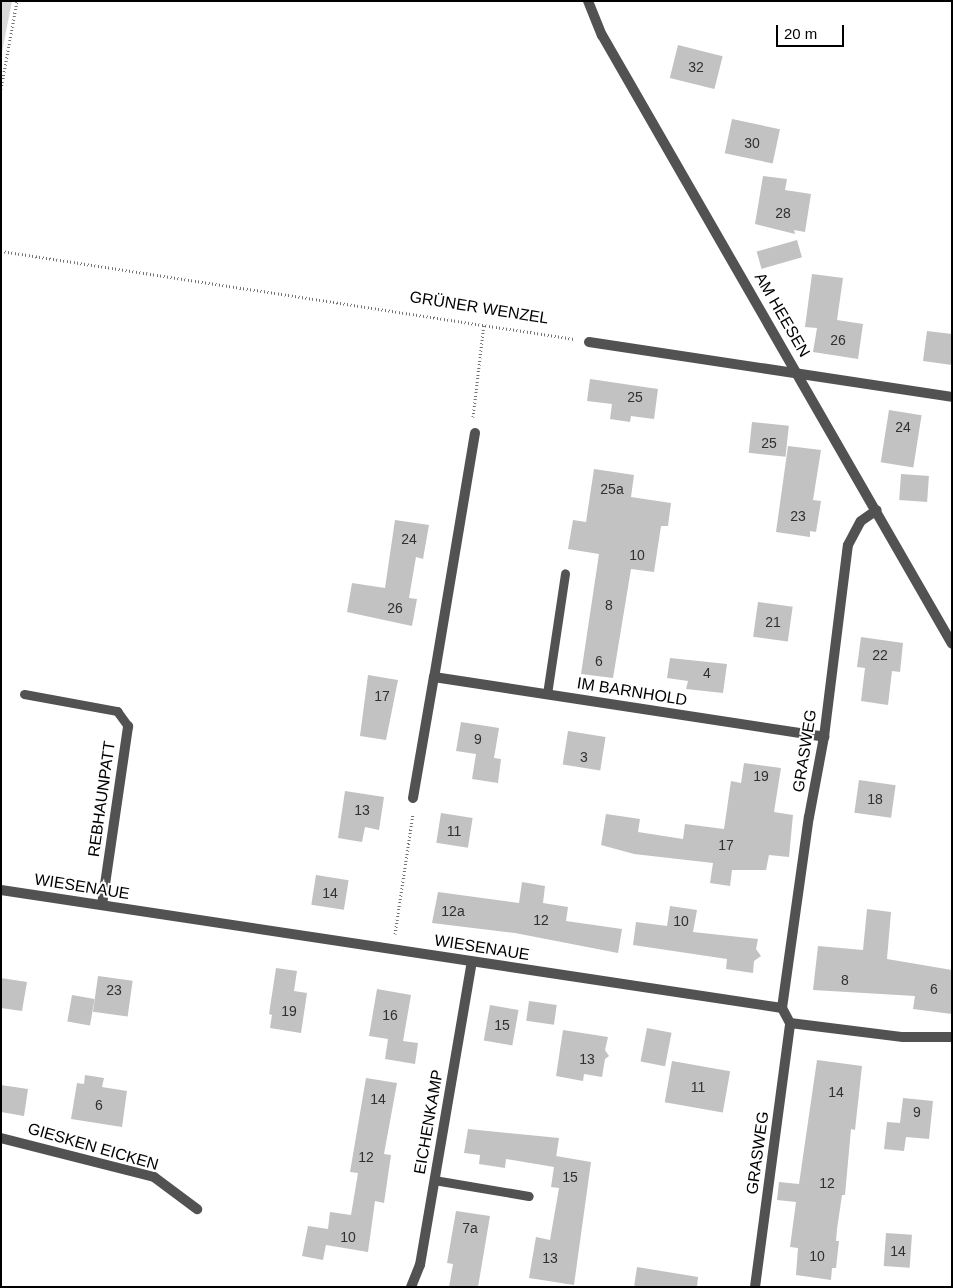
<!DOCTYPE html>
<meta charset="utf-8">
<style>
body{margin:0}
#map{position:relative;width:953px;height:1288px;overflow:hidden;background:#fff;font-family:Helvetica,sans-serif}
div>[style]{position:absolute}
[style*='--x']{left:calc(var(--x)*1px);top:calc(var(--y)*1px);width:calc(var(--w)*1px);rotate:calc(var(--a)*1deg)}
.green>*{inset:0;background:#d9d9d9}
.building>*{inset:0;background:#c2c2c2;transform-origin:0 0}
.path>*{height:3px;margin-top:-1.5px;transform-origin:0;background:repeating-linear-gradient(90deg,#747474 0 1px,transparent 0 3.5px)}
.lane>*{height:9px;margin:-4.5px;padding:0 4.5px;transform-origin:4.5px;border-radius:4.5px;background:#525252}
.street>*{height:10px;margin:-5px;padding:0 5px;transform-origin:5px;border-radius:5px;background:#525252}
span{translate:-50% -50%;white-space:nowrap;text-align:center;line-height:1.15;-webkit-text-stroke:4px #fff;paint-order:stroke}
.number-label{font-size:14px;color:#303030}
.number-label span{-webkit-text-stroke-width:0}
.street-label{font-size:16px;color:#000}
.frame{position:absolute;inset:0;border:2px solid #000;pointer-events:none}
.scale{position:absolute;left:776px;top:25px;width:68px;height:22px;box-sizing:border-box;border:2px solid #000;border-top:0;padding-left:6px;font-size:15px;line-height:18px;white-space:nowrap;color:#000;-webkit-text-stroke:4px #fff;paint-order:stroke}
</style>
<div id="map">
<div class="green">
<i style="clip-path:polygon(1px 1px,12px 1px,1px 57px)"></i>
</div>
<div class="building">
<i style="left:678px;top:45px;width:46px;height:34px;rotate:14deg"></i>
<i style="left:732px;top:119px;width:49px;height:35px;rotate:12deg"></i>
<i style="clip-path:polygon(763px 176px,787px 179px,785px 190px,811px 194px,805px 232px,794px 230px,795px 234px,755px 224px)"></i>
<i style="left:797px;top:240px;width:18px;height:42px;rotate:74deg"></i>
<i style="clip-path:polygon(812px 274px,843px 278px,837px 320px,863px 324px,858px 359px,813px 352px,817px 328px,805px 327px)"></i>
<i style="clip-path:polygon(927px 331px,952px 334px,952px 365px,923px 361px)"></i>
<i style="clip-path:polygon(590px 379px,658px 389px,654px 419px,631px 416px,630px 422px,610px 419px,612px 404px,587px 401px)"></i>
<i style="left:889px;top:410px;width:33px;height:53px;rotate:9deg"></i>
<i style="left:752px;top:422px;width:37px;height:31px;rotate:6deg"></i>
<i style="clip-path:polygon(788px 446px,821px 450px,813px 500px,821px 501px,816px 532px,810px 531px,810px 537px,776px 532px)"></i>
<i style="clip-path:polygon(594px 469px,634px 475px,631px 497px,671px 503px,668px 526px,661px 526px,654px 572px,631px 569px,613px 678px,581px 674px,599px 554px,568px 549px,573px 520px,586px 522px)"></i>
<i style="left:901px;top:474px;width:28px;height:26px;rotate:4deg"></i>
<i style="clip-path:polygon(395px 520px,429px 525px,423px 559px,416px 557px,409px 598px,417px 599px,412px 626px,347px 612px,352px 583px,385px 588px)"></i>
<i style="left:758px;top:602px;width:35px;height:35px;rotate:8deg"></i>
<i style="clip-path:polygon(861px 637px,903px 643px,900px 672px,892px 671px,888px 705px,861px 701px,865px 668px,857px 667px)"></i>
<i style="clip-path:polygon(670px 658px,727px 664px,723px 693px,686px 689px,688px 681px,667px 678px)"></i>
<i style="clip-path:polygon(368px 675px,398px 680px,386px 740px,360px 736px)"></i>
<i style="clip-path:polygon(461px 722px,499px 728px,494px 758px,501px 759px,498px 783px,472px 779px,476px 754px,456px 751px)"></i>
<i style="left:568px;top:731px;width:38px;height:34px;rotate:9deg"></i>
<i style="clip-path:polygon(744px 763px,781px 768px,774px 812px,793px 815px,789px 857px,769px 855px,766px 870px,732px 870px,730px 886px,710px 883px,713px 863px,634px 854px,601px 845px,606px 814px,640px 819px,638px 832px,683px 839px,685px 824px,724px 829px,731px 781px,741px 783px)"></i>
<i style="left:859px;top:780px;width:37px;height:33px;rotate:8deg"></i>
<i style="clip-path:polygon(345px 791px,384px 797px,379px 830px,365px 827px,362px 842px,338px 838px)"></i>
<i style="left:441px;top:813px;width:32px;height:30px;rotate:9deg"></i>
<i style="left:316px;top:875px;width:33px;height:30px;rotate:9deg"></i>
<i style="clip-path:polygon(522px 882px,545px 886px,543px 903px,568px 907px,566px 921px,622px 929px,618px 953px,515px 933px,432px 923px,438px 892px,519px 903px)"></i>
<i style="clip-path:polygon(670px 906px,697px 910px,693px 932px,758px 939px,756px 949px,761px 956px,754px 961px,753px 973px,726px 969px,727px 959px,633px 945px,636px 922px,667px 926px)"></i>
<i style="clip-path:polygon(867px 909px,891px 912px,887px 959px,952px 970px,952px 1014px,913px 1009px,915px 996px,813px 990px,818px 946px,863px 950px)"></i>
<i style="clip-path:polygon(276px 968px,297px 971px,294px 991px,307px 993px,301px 1033px,270px 1028px,272px 1015px,269px 1014px)"></i>
<i style="left:98px;top:976px;width:35px;height:36px;rotate:8deg"></i>
<i style="clip-path:polygon(1px 978px,27px 982px,22px 1011px,1px 1008px)"></i>
<i style="clip-path:polygon(377px 989px,411px 995px,403px 1041px,418px 1043px,415px 1064px,385px 1059px,388px 1039px,369px 1036px)"></i>
<i style="left:72px;top:995px;width:23px;height:27px;rotate:10deg"></i>
<i style="left:529px;top:1001px;width:28px;height:20px;rotate:8deg"></i>
<i style="left:490px;top:1005px;width:29px;height:36px;rotate:10deg"></i>
<i style="left:647px;top:1028px;width:25px;height:34px;rotate:11deg"></i>
<i style="clip-path:polygon(563px 1030px,608px 1037px,605px 1050px,609px 1056px,605px 1059px,602px 1077px,584px 1074px,583px 1081px,556px 1076px)"></i>
<i style="clip-path:polygon(817px 1060px,862px 1066px,855px 1130px,851px 1129px,845px 1195px,842px 1195px,837px 1229px,836px 1241px,839px 1241px,836px 1268px,832px 1268px,831px 1280px,796px 1275px,798px 1248px,790px 1247px,796px 1202px,777px 1200px,779px 1182px,799px 1184px)"></i>
<i style="left:672px;top:1061px;width:59px;height:42px;rotate:10deg"></i>
<i style="clip-path:polygon(85px 1075px,104px 1078px,102px 1087px,127px 1091px,122px 1127px,71px 1119px,77px 1083px,84px 1084px)"></i>
<i style="clip-path:polygon(366px 1078px,397px 1083px,384px 1154px,391px 1155px,384px 1203px,375px 1201px,368px 1252px,326px 1245px,323px 1260px,302px 1256px,308px 1226px,328px 1229px,330px 1212px,351px 1215px,358px 1173px,350px 1172px)"></i>
<i style="clip-path:polygon(1px 1085px,28px 1089px,24px 1116px,1px 1112px)"></i>
<i style="clip-path:polygon(903px 1098px,933px 1101px,929px 1139px,906px 1137px,904px 1151px,884px 1149px,887px 1122px,900px 1123px)"></i>
<i style="clip-path:polygon(468px 1129px,559px 1138px,555px 1164px,556px 1156px,591px 1162px,574px 1285px,529px 1278px,536px 1237px,550px 1240px,559px 1188px,551px 1187px,554px 1167px,506px 1159px,505px 1168px,479px 1164px,480px 1155px,464px 1153px)"></i>
<i style="clip-path:polygon(456px 1211px,490px 1216px,478px 1287px,449px 1287px,453px 1264px,447px 1263px)"></i>
<i style="left:886px;top:1233px;width:26px;height:33px;rotate:4deg"></i>
<i style="clip-path:polygon(637px 1267px,698px 1277px,697px 1287px,634px 1287px)"></i>
</div>
<div class="path">
<i style="--x:1;--y:89;--w:89;--a:-79.7"></i>
<i style="--x:1;--y:251;--w:580;--a:8.73"></i>
<i style="--x:473;--y:417;--w:94;--a:-83.3"></i>
<i style="--x:395;--y:934;--w:121;--a:-81.5"></i>
</div>
<div class="lane">
<i style="--x:24;--y:694;--w:95;--a:10.4"></i>
<i style="--x:117;--y:711;--w:19;--a:54"></i>
<i style="--x:547;--y:694;--w:122;--a:-81.5"></i>
<i style="--x:434;--y:1180;--w:96;--a:9.6"></i>
</div>
<div class="street">
<i style="--x:588;--y:1;--w:37;--a:68"></i>
<i style="--x:602;--y:35;--w:702;--a:60.11"></i>
<i style="--x:589;--y:342;--w:367;--a:8.6"></i>
<i style="--x:475;--y:433;--w:247;--a:99.5"></i>
<i style="--x:434;--y:677;--w:395;--a:8.7"></i>
<i style="--x:413;--y:798;--w:123;--a:-80.2"></i>
<i style="--x:1;--y:890;--w:790;--a:8.59"></i>
<i style="--x:782;--y:1008;--w:17;--a:62"></i>
<i style="--x:790;--y:1023;--w:114;--a:7.1"></i>
<i style="--x:903;--y:1037;--w:49;--a:0"></i>
<i style="--x:102;--y:905;--w:181;--a:-81.7"></i>
<i style="--x:782;--y:1008;--w:193;--a:-82"></i>
<i style="--x:809;--y:817;--w:81;--a:-79.4"></i>
<i style="--x:824;--y:737;--w:193;--a:-82.9"></i>
<i style="--x:848;--y:545;--w:27;--a:-62"></i>
<i style="--x:861;--y:521;--w:19;--a:-35"></i>
<i style="--x:1;--y:1138;--w:158;--a:14.3"></i>
<i style="--x:154;--y:1177;--w:54;--a:36.7"></i>
<i style="--x:411;--y:1287;--w:24;--a:-68"></i>
<i style="--x:420;--y:1265;--w:307;--a:-80.3"></i>
<i style="--x:755;--y:1287;--w:266;--a:-82.4"></i>
</div>
<div class="number-label">
<span style="left:696px;top:67px">32</span>
<span style="left:752px;top:143px">30</span>
<span style="left:783px;top:213px">28</span>
<span style="left:838px;top:340px">26</span>
<span style="left:635px;top:397px">25</span>
<span style="left:903px;top:427px">24</span>
<span style="left:769px;top:443px">25</span>
<span style="left:612px;top:489px">25a</span>
<span style="left:798px;top:516px">23</span>
<span style="left:409px;top:539px">24</span>
<span style="left:637px;top:555px">10</span>
<span style="left:609px;top:605px">8</span>
<span style="left:395px;top:608px">26</span>
<span style="left:773px;top:622px">21</span>
<span style="left:880px;top:655px">22</span>
<span style="left:599px;top:661px">6</span>
<span style="left:707px;top:673px">4</span>
<span style="left:382px;top:696px">17</span>
<span style="left:478px;top:739px">9</span>
<span style="left:584px;top:757px">3</span>
<span style="left:761px;top:776px">19</span>
<span style="left:875px;top:799px">18</span>
<span style="left:362px;top:810px">13</span>
<span style="left:454px;top:831px">11</span>
<span style="left:726px;top:845px">17</span>
<span style="left:330px;top:893px">14</span>
<span style="left:453px;top:911px">12a</span>
<span style="left:541px;top:920px">12</span>
<span style="left:681px;top:921px">10</span>
<span style="left:845px;top:980px">8</span>
<span style="left:934px;top:989px">6</span>
<span style="left:114px;top:990px">23</span>
<span style="left:289px;top:1011px">19</span>
<span style="left:390px;top:1015px">16</span>
<span style="left:502px;top:1025px">15</span>
<span style="left:587px;top:1059px">13</span>
<span style="left:698px;top:1087px">11</span>
<span style="left:836px;top:1092px">14</span>
<span style="left:378px;top:1099px">14</span>
<span style="left:99px;top:1105px">6</span>
<span style="left:917px;top:1112px">9</span>
<span style="left:366px;top:1157px">12</span>
<span style="left:570px;top:1177px">15</span>
<span style="left:827px;top:1183px">12</span>
<span style="left:470px;top:1228px">7a</span>
<span style="left:348px;top:1237px">10</span>
<span style="left:898px;top:1251px">14</span>
<span style="left:817px;top:1256px">10</span>
<span style="left:550px;top:1258px">13</span>
</div>
<div class="street-label">
<span style="left:479px;top:308px;rotate:9deg">GRÜNER WENZEL</span>
<span style="left:782px;top:315px;rotate:60deg">AM HEESEN</span>
<span style="left:632px;top:692px;rotate:9deg">IM BARNHOLD</span>
<span style="left:805px;top:751px;rotate:-81deg">GRASWEG</span>
<span style="left:102px;top:799px;rotate:-82deg">REBHAUNPATT</span>
<span style="left:82px;top:887px;rotate:9deg">WIESENAUE</span>
<span style="left:482px;top:948px;rotate:9deg">WIESENAUE</span>
<span style="left:429px;top:1122px;rotate:-80deg">EICHENKAMP</span>
<span style="left:93px;top:1147px;rotate:16deg">GIESKEN EICKEN</span>
<span style="left:758px;top:1153px;rotate:-82deg">GRASWEG</span>
</div>
<div class="frame"></div>
<div class="scale">20 m</div>
</div>
